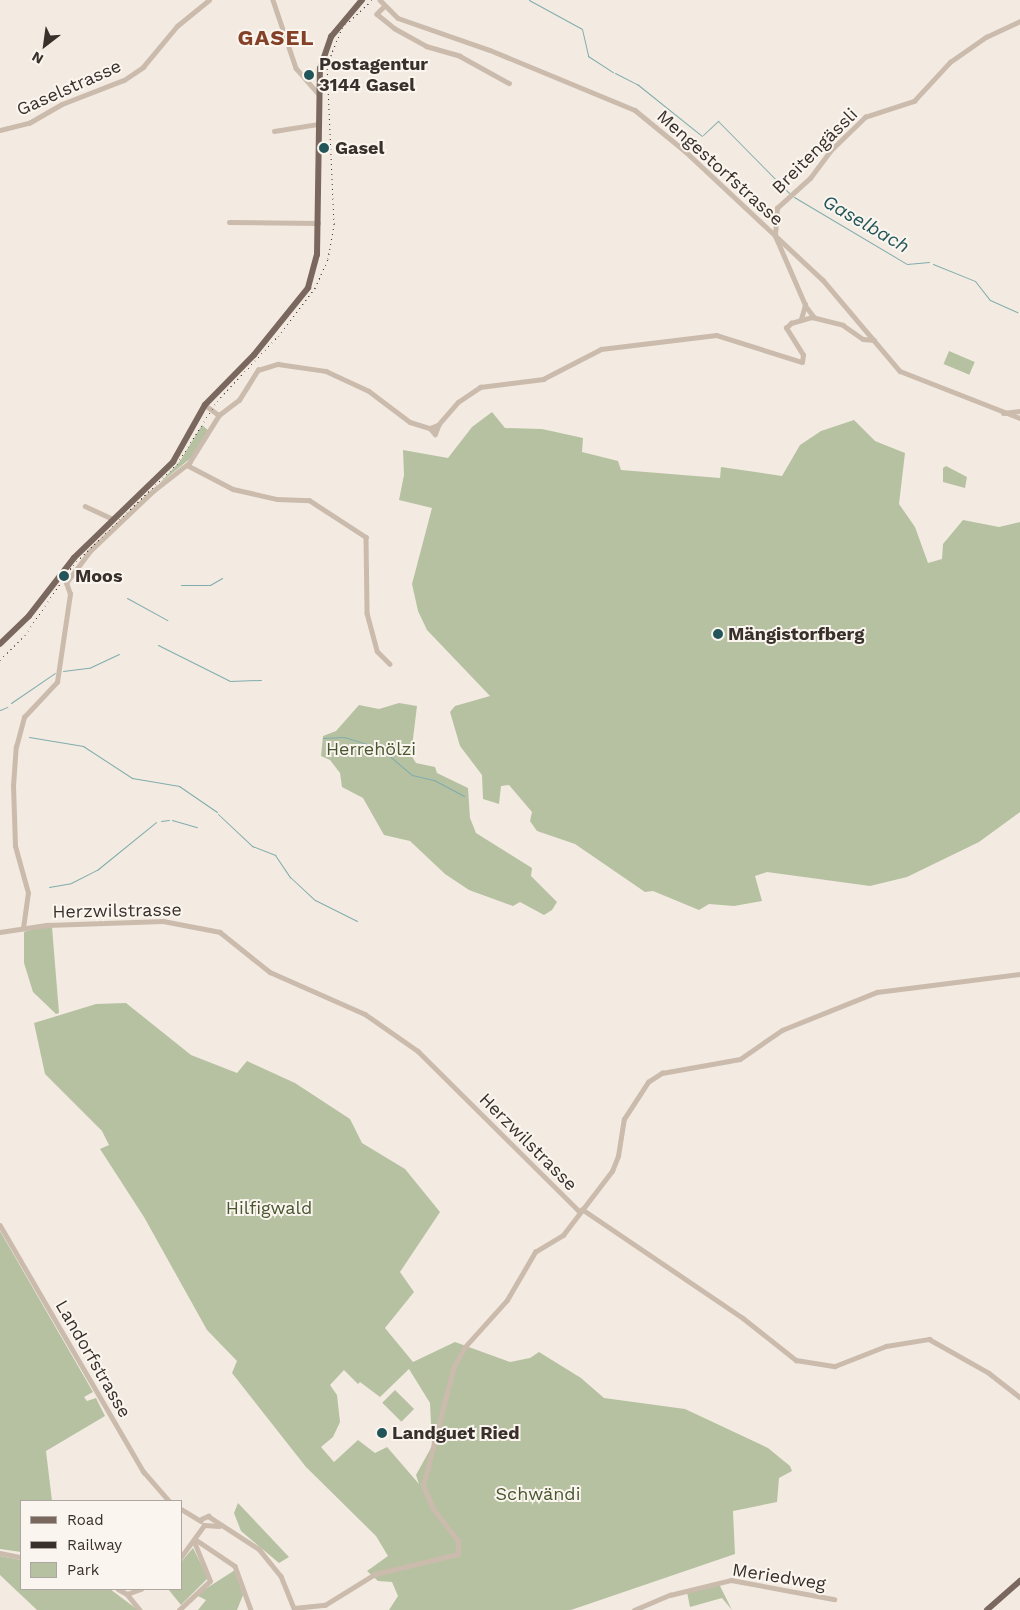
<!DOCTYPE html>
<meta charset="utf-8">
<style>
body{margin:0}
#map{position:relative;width:1020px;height:1610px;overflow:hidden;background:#f3ebe1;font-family:"Work Sans",sans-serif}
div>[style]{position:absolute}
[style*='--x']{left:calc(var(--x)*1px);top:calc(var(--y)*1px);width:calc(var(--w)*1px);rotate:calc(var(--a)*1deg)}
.green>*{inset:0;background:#b6c1a1;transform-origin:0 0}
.stream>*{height:1px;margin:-0.5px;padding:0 0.5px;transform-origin:0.5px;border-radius:0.5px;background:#81acae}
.minor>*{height:4.5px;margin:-2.25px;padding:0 2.25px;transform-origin:2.25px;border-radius:2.25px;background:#cbbbad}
.major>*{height:5.5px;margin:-2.75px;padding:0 2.75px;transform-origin:2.75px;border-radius:2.75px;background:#7a685e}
.rail>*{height:1px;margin-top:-0.5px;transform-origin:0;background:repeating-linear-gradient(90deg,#39302b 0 1px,transparent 0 5px)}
.dots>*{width:14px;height:14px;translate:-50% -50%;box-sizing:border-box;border:2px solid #faf5ee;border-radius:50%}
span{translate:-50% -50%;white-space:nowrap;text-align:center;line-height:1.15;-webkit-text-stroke:4px #faf5ee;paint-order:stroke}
.poi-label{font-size:18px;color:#39302b;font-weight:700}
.left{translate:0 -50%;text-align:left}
.street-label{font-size:18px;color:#39302b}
.park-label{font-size:18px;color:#485730}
.water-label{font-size:19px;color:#225559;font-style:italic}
.district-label{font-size:22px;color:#854028;font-weight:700;letter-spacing:1px}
.legend{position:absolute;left:20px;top:1500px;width:162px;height:90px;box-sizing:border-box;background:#faf5ee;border:1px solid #ada6a0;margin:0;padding:6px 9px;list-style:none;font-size:15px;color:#39302b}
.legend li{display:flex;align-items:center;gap:10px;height:25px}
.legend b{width:25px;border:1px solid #ada6a0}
.north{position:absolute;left:20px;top:20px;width:50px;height:50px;-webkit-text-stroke:4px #faf5ee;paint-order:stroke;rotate:210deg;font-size:14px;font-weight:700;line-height:20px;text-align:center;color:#39302b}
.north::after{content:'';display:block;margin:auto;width:18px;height:22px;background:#39302b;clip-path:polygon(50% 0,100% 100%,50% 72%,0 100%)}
</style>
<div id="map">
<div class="green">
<i style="left:949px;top:351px;width:28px;height:14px;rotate:23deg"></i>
<i style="clip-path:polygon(492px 412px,505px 428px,542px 429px,583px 438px,582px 452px,618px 461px,621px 470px,720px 478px,721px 467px,782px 476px,800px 445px,821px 431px,854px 420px,875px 441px,905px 453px,899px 504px,915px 527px,928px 563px,942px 559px,943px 544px,963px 520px,999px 527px,1020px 522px,1020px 812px,979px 842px,907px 877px,870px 886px,767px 872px,755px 876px,762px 901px,734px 906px,709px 904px,699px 910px,653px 891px,645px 892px,575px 844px,537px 831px,530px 821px,532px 812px,509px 785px,501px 786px,499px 804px,483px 799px,482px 775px,460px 746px,450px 712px,455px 706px,490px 696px,427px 630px,418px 611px,412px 584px,432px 508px,399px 500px,404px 475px,403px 450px,448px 458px,472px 427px)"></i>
<i style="clip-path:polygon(202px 425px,209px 431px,192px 457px,159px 484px,180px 461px)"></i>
<i style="clip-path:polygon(946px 466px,967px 477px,965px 488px,943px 482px,943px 468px)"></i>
<i style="clip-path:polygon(399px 703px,417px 706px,411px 755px,416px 763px,435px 767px,437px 773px,468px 788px,470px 818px,476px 833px,532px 868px,531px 876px,557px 902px,552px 910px,544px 915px,520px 902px,513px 906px,469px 890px,445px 874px,410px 841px,384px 835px,363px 798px,342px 787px,340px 773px,330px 760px,321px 756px,323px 736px,336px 731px,359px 705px,379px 709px)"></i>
<i style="clip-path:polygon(38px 927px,52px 927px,59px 1013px,56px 1014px,33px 992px,24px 963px,24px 932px)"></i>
<i style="clip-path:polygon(evenodd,126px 1003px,191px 1055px,237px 1073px,247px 1061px,295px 1083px,350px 1119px,362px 1143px,405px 1169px,440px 1212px,400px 1272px,414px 1292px,385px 1328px,413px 1362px,455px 1342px,510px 1362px,530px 1358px,539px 1352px,581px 1378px,604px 1398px,685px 1409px,768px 1448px,790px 1466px,792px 1471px,779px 1478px,777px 1502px,733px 1511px,735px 1554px,571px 1610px,389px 1610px,398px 1596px,392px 1582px,378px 1581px,367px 1571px,388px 1556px,376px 1536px,306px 1467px,232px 1373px,237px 1361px,207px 1330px,144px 1217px,100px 1149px,109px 1145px,102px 1131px,45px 1074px,34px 1023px,96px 1004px,126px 1003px,409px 1369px,430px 1403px,432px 1446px,416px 1475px,419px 1484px,387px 1447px,375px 1453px,358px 1440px,334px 1462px,321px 1447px,333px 1437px,340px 1422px,337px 1395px,330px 1385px,344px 1370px,358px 1384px,360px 1382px,380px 1397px,409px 1369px)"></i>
<i style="clip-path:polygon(0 1231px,93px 1392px,84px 1397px,87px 1401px,96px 1398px,105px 1416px,46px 1451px,52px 1501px,21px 1501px,21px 1552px,0 1549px)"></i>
<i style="left:395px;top:1390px;width:27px;height:18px;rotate:45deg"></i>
<i style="clip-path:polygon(238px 1503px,289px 1557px,279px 1563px,241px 1531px,234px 1513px)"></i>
<i style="clip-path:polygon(193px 1548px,208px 1578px,181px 1605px,168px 1589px,181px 1589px,181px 1562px)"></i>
<i style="clip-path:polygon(0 1556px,21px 1560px,21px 1589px,110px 1589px,138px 1610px,37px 1610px,0 1575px)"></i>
<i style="clip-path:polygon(235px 1570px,243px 1595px,237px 1610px,198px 1610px,206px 1600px,196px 1595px)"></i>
<i style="clip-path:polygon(719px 1584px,732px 1610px,722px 1598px,690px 1607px,687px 1592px)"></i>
</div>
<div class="stream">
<i style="--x:529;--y:0;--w:60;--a:28.7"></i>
<i style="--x:582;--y:29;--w:28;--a:77"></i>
<i style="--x:588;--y:56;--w:30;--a:33"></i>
<i style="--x:615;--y:73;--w:25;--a:27"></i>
<i style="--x:637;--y:84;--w:83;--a:38.7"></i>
<i style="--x:703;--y:135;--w:21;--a:-43"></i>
<i style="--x:718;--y:121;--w:101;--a:45.4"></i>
<i style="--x:794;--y:197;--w:131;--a:30.7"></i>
<i style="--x:907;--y:264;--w:22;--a:-5"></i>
<i style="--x:933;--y:264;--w:45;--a:22"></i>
<i style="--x:975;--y:281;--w:24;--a:52"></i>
<i style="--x:990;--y:300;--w:30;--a:24"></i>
<i style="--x:181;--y:585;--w:29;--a:0"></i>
<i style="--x:210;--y:585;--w:14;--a:-30"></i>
<i style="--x:127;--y:598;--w:46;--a:28.8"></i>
<i style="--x:158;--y:645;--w:80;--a:26.6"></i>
<i style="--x:230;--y:681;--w:31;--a:-2"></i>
<i style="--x:63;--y:671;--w:26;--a:-7"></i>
<i style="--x:89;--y:668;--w:33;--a:-25"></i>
<i style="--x:11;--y:703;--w:53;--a:-34.3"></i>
<i style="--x:0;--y:710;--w:8;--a:-23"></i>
<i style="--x:29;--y:737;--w:55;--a:9.5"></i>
<i style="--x:83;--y:746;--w:59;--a:33.1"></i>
<i style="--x:132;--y:778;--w:48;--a:9.7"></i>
<i style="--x:179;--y:786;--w:46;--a:34.4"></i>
<i style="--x:323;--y:738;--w:21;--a:-3"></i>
<i style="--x:344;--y:737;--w:38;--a:17"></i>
<i style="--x:380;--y:748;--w:42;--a:40.2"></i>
<i style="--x:412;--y:775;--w:23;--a:13"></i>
<i style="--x:434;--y:780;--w:34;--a:28"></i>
<i style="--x:218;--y:814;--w:47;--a:43.3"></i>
<i style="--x:252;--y:846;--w:25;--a:21"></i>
<i style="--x:275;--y:855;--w:27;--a:56"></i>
<i style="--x:290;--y:877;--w:34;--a:43"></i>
<i style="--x:315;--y:900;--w:47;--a:26.6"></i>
<i style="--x:172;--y:820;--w:26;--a:16"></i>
<i style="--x:161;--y:821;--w:8;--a:-7"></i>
<i style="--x:49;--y:887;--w:22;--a:-10"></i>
<i style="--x:71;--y:883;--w:29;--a:-27"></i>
<i style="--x:97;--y:870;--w:76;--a:-39.1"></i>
</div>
<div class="minor">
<i style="--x:273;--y:0;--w:72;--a:71.3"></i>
<i style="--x:296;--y:68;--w:33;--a:49"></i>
<i style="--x:380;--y:0;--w:25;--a:45"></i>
<i style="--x:398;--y:18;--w:97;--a:19.2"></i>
<i style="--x:490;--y:50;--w:157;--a:22.5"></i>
<i style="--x:635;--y:110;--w:65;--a:39.4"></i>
<i style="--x:685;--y:151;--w:189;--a:43.1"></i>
<i style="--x:823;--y:280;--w:119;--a:49.8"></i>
<i style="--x:900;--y:371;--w:129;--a:21.4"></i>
<i style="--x:384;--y:7;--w:10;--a:135"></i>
<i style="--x:377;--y:14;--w:22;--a:39"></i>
<i style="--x:394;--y:28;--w:37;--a:29"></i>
<i style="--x:426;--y:46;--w:35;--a:16"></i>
<i style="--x:460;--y:56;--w:56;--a:28.9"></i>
<i style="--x:0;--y:130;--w:30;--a:-14"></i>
<i style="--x:29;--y:123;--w:38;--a:-30"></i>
<i style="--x:62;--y:104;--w:66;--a:-21.2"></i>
<i style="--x:124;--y:80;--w:23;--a:-34"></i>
<i style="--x:143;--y:67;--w:53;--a:-50.3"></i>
<i style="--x:177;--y:26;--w:41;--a:-39.1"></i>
<i style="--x:274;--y:131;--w:45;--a:-9"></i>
<i style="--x:229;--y:222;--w:89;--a:0.6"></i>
<i style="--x:805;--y:305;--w:15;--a:53"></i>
<i style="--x:801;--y:319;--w:15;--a:-74"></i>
<i style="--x:805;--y:305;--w:75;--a:-113.5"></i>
<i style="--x:775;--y:236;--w:28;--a:-86"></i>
<i style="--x:777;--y:208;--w:45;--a:-42.3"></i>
<i style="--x:810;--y:178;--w:34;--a:-53"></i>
<i style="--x:830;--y:151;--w:49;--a:-44.2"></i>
<i style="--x:865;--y:117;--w:52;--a:-18.1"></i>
<i style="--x:914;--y:101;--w:53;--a:-47.3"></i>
<i style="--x:950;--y:62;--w:44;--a:-34.8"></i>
<i style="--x:986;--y:37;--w:38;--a:-25"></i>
<i style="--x:205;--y:405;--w:17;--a:36"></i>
<i style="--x:1003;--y:413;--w:17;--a:-7"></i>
<i style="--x:430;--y:428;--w:8;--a:50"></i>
<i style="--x:435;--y:434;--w:9;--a:-69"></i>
<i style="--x:187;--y:465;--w:52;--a:27.6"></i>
<i style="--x:233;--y:489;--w:45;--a:12.8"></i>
<i style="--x:277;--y:499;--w:32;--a:2"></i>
<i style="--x:309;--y:500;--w:68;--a:33"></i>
<i style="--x:366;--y:537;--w:76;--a:89.2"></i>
<i style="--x:367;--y:613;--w:39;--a:75"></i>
<i style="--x:377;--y:651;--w:18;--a:45"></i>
<i style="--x:85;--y:506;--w:31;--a:25"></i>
<i style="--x:23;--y:928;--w:35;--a:-82"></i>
<i style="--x:28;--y:893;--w:49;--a:-105.5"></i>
<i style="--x:15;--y:846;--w:60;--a:-91.9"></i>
<i style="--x:13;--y:786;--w:39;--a:-86"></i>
<i style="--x:16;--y:747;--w:31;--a:-75"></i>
<i style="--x:24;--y:717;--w:48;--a:-46.7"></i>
<i style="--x:57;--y:682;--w:89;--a:-81.6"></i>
<i style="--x:70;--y:594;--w:12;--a:-110"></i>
<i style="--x:66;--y:583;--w:40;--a:-53"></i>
<i style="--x:90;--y:551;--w:87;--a:-43.6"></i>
<i style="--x:153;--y:491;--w:46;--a:-37.9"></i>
<i style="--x:189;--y:463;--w:57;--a:-58"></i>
<i style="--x:219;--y:415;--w:25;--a:-37"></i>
<i style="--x:239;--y:400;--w:36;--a:-58"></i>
<i style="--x:258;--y:370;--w:21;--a:-17"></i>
<i style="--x:278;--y:364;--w:49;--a:8.3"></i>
<i style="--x:326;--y:371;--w:47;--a:24.9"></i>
<i style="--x:369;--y:391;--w:51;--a:37.1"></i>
<i style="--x:410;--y:422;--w:21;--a:17"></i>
<i style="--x:430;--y:428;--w:9;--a:-21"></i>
<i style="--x:438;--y:425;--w:30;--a:-49"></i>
<i style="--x:458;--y:402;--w:27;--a:-34"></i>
<i style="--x:480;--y:387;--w:64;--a:-7.2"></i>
<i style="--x:543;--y:379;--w:65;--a:-27.3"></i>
<i style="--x:601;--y:349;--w:116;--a:-6.9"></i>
<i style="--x:716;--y:335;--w:90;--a:17.4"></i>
<i style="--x:802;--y:362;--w:7;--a:-82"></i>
<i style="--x:803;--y:355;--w:32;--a:-122"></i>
<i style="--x:786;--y:328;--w:7;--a:-45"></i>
<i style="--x:791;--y:323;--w:22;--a:-16"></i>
<i style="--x:812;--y:317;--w:32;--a:14"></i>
<i style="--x:843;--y:325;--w:24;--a:35"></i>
<i style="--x:863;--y:339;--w:11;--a:5"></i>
<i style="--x:0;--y:932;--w:48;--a:-8.5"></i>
<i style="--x:47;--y:925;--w:116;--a:-2"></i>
<i style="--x:163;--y:921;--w:58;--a:10.9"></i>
<i style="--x:220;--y:932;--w:64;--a:38.7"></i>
<i style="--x:270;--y:972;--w:104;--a:23.9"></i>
<i style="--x:365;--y:1014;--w:65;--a:34.9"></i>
<i style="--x:418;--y:1051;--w:227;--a:44.8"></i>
<i style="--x:582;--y:1209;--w:194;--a:34.1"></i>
<i style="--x:743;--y:1318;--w:68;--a:38.4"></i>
<i style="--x:796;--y:1360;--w:39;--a:9"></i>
<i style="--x:835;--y:1366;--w:55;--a:-21.4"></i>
<i style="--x:886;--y:1346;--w:44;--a:-9.2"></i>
<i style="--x:929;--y:1339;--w:69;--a:29.5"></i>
<i style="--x:989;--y:1373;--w:39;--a:38"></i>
<i style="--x:0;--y:1225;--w:286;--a:59.8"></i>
<i style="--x:144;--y:1472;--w:38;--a:49"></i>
<i style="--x:181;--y:1509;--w:23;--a:31"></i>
<i style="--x:201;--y:1519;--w:8;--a:-23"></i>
<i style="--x:208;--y:1516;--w:61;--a:32.9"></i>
<i style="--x:259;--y:1549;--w:35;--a:51"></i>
<i style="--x:281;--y:1576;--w:35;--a:68"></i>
<i style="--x:204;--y:1525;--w:15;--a:4"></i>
<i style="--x:195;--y:1539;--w:48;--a:34"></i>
<i style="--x:235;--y:1566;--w:47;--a:70"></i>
<i style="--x:0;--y:1553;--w:21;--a:11"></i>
<i style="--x:181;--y:1557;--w:39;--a:-54"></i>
<i style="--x:118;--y:1589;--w:10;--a:29"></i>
<i style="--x:127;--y:1594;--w:15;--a:-20"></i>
<i style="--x:127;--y:1594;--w:21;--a:51"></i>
<i style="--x:294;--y:1608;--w:31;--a:-6"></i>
<i style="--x:325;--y:1605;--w:59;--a:-31.8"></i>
<i style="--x:375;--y:1574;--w:85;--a:-13.5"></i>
<i style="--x:458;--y:1554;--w:13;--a:-90"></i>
<i style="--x:458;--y:1541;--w:41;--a:-128"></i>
<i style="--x:433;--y:1509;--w:25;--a:-113"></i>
<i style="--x:423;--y:1486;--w:121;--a:-75.6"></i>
<i style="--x:453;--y:1369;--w:24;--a:-62"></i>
<i style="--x:464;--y:1348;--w:64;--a:-48.1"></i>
<i style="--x:507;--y:1300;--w:56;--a:-59.7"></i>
<i style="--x:535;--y:1252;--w:33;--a:-31"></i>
<i style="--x:563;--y:1235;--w:81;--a:-52.6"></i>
<i style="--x:612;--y:1171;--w:16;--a:-68"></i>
<i style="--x:618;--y:1156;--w:37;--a:-81"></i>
<i style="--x:624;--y:1119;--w:44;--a:-57"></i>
<i style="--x:648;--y:1082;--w:17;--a:-33"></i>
<i style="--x:662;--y:1073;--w:79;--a:-10.2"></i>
<i style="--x:740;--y:1059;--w:51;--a:-34.6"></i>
<i style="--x:782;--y:1030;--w:102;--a:-21.8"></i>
<i style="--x:877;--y:992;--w:144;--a:-7.2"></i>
<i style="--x:179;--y:1610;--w:42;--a:-43.1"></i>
<i style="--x:210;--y:1581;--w:42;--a:-112.3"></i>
<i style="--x:634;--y:1610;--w:39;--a:-23"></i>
<i style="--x:670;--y:1595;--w:63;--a:-13.8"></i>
<i style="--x:731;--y:1580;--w:105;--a:10.5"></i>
</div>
<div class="major">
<i style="--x:0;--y:644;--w:40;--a:-44"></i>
<i style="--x:29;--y:616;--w:73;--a:-52.2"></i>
<i style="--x:74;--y:558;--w:138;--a:-44.1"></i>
<i style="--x:173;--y:462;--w:65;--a:-60.7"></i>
<i style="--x:205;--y:405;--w:70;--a:-45.6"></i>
<i style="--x:254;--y:355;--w:86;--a:-51.1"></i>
<i style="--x:308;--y:288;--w:34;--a:-75"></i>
<i style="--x:317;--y:255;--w:186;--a:-89.1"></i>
<i style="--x:320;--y:69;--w:34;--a:-71"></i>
<i style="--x:331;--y:37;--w:48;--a:-50"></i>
<i style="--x:987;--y:1610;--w:44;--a:-41.3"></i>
</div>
<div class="rail">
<i style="--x:0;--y:660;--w:35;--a:-45"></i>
<i style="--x:25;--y:635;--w:85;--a:-55.6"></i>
<i style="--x:73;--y:565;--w:145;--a:-44.2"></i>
<i style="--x:177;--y:464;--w:75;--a:-57.6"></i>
<i style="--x:217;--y:401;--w:89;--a:-46.8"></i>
<i style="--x:278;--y:336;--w:61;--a:-52.4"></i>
<i style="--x:315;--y:288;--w:32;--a:-66"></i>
<i style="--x:328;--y:259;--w:36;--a:-80"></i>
<i style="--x:334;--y:224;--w:159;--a:-92.5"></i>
<i style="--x:327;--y:65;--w:40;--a:-68"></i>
<i style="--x:342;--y:28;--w:41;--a:-43"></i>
</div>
<div class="dots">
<i style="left:309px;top:75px;background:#225559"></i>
<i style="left:324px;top:148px;background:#225559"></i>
<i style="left:64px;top:576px;background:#225559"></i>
<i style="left:718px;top:634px;background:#225559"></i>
<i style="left:382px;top:1433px;background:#225559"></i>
</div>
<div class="poi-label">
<span class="left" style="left:319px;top:75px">Postagentur<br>3144 Gasel</span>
<span class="left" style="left:335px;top:148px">Gasel</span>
<span class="left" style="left:75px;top:576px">Moos</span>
<span class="left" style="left:728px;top:634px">Mängistorfberg</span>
<span class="left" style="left:392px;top:1433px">Landguet Ried</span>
</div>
<div class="street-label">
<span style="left:69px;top:88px;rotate:-24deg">Gaselstrasse</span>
<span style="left:815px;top:151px;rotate:-45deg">Breitengässli</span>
<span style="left:720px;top:168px;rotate:42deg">Mengestorfstrasse</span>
<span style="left:117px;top:911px;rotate:-1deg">Herzwilstrasse</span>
<span style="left:528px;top:1142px;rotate:45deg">Herzwilstrasse</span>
<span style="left:93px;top:1359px;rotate:60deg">Landorfstrasse</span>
<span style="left:779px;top:1577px;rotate:9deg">Meriedweg</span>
</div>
<div class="park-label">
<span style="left:371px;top:749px">Herrehölzi</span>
<span style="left:269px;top:1208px">Hilfigwald</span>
<span style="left:538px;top:1494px">Schwändi</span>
</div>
<div class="water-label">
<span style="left:866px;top:224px;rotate:30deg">Gaselbach</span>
</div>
<div class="district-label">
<span style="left:276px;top:38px">GASEL</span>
</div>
<ul class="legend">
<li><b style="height:6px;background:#7a685e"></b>Road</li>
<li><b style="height:6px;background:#39302b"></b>Railway</li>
<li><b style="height:14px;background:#b6c1a1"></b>Park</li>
</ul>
<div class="north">N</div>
</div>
